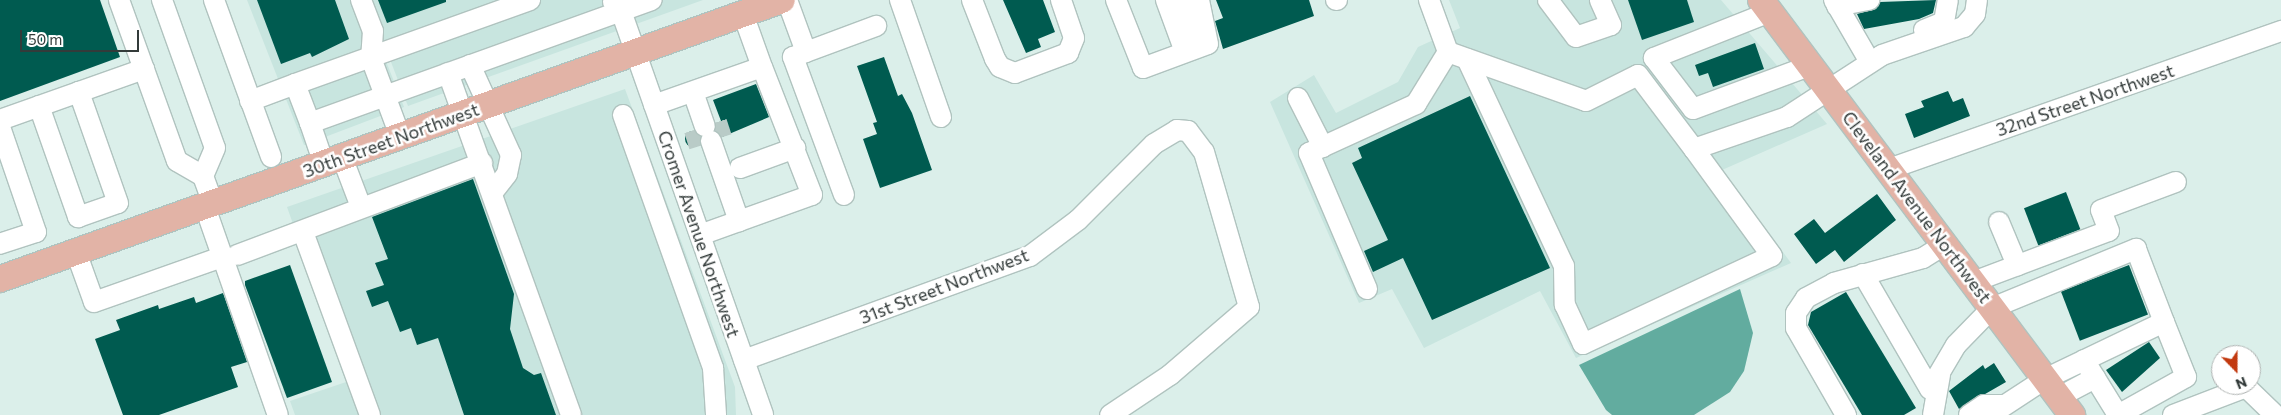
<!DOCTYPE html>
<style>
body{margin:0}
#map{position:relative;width:2281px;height:415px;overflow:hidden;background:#dbefea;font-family:Commissioner,sans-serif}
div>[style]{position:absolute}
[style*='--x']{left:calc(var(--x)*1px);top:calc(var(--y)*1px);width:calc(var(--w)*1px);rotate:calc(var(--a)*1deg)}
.built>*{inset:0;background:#c8e5df}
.water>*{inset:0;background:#62ac9f}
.building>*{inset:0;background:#005b50;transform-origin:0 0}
.round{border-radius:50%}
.minor-tunnel>*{height:20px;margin-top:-10px;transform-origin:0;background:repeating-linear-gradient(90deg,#b9cbc7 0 20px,transparent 0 30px)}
.roads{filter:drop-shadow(1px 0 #b0c3bf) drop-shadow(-1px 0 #b0c3bf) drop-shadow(0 1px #b0c3bf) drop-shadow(0 -1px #b0c3bf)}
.minor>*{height:20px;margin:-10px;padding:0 10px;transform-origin:10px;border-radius:10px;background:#fff}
.major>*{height:26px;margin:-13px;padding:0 13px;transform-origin:13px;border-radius:13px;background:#e2b3a6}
span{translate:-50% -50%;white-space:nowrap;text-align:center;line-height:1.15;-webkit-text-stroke:5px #fff;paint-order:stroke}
.street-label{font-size:18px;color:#333b3a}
.north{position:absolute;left:2211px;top:345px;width:50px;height:50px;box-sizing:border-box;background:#fff;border:1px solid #adb1b0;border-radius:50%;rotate:158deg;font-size:14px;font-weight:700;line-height:20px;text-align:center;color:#333b3a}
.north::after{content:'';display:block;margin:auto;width:18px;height:22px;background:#c2390f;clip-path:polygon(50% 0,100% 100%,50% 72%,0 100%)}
.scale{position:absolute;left:20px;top:30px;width:119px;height:22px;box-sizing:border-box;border:2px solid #333b3a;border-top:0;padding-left:6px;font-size:15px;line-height:18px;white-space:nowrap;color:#333b3a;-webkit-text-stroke:4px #fff;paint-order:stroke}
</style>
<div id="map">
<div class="built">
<i style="clip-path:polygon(247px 0,362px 0,404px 107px,304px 145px)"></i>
<i style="clip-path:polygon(367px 0,703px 0,408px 106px)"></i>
<i style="clip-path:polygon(1449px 0,1721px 0,1827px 124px,1722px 170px,1791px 263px,1576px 358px,1540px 291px,1424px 348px,1392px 289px,1359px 303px,1270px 102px,1314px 75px,1336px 113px,1398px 82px,1418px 47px,1460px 28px)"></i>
<i style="clip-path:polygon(625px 89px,735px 387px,736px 415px,295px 415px,290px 401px,349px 381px,287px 207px)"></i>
</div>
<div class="water">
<i style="clip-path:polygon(1740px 289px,1753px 333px,1744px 371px,1730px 392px,1694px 415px,1612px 415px,1606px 410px,1579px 365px)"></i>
</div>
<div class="building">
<i style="clip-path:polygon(0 0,100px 0,120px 57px,0 101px)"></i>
<i style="clip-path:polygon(257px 0,335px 0,349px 39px,312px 57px,310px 53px,281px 64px)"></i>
<i style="clip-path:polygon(378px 0,446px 0,446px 2px,387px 23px)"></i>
<i style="clip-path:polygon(1003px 0,1043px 0,1055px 32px,1038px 39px,1041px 47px,1026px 53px)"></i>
<i style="clip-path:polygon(1216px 0,1309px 0,1314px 16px,1223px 49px,1215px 21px,1223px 18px)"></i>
<i style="clip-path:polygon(1628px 0,1687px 0,1694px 22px,1642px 40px)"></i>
<i style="clip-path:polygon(1936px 0,1933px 13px,1919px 19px,1864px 29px,1857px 14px,1876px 9px,1880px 2px)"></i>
<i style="clip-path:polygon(1755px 43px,1764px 69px,1713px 87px,1708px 73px,1699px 76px,1695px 65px)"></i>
<i style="clip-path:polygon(884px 57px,898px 96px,902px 94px,912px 113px,932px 170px,880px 188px,863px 139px,877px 134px,873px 123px,877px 122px,857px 66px)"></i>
<i style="clip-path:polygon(756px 84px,769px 117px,722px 137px,716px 130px,721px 121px,713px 100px)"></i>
<i style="clip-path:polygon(1948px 91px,1953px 102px,1963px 98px,1970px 116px,1914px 138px,1905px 114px,1924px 107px,1921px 101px)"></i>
<i style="clip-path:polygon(1470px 96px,1550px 268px,1432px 320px,1403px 258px,1373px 272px,1364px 251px,1388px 240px,1352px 163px,1362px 158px,1358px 148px)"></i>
<i class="round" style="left:685px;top:131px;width:16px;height:16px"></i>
<i style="clip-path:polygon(473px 179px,514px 294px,510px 329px,523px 368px,534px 375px,541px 373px,556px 415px,464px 415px,438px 338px,417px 345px,411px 328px,400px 332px,388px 301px,372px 307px,366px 291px,384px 285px,375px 263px,388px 259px,372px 217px)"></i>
<i style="left:2066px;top:192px;width:40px;height:45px;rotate:69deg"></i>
<i style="clip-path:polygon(1877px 194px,1896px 220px,1844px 262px,1835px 250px,1816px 264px,1794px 234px,1814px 219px,1825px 233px)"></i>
<i style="clip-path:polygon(290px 265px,332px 382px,287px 398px,245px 285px,245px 281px)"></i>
<i style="left:2129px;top:265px;width:53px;height:73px;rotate:69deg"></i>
<i style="clip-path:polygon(1846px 292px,1916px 408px,1904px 415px,1862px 415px,1808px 325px,1811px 312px)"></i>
<i style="clip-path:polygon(223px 293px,247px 362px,231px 367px,238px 387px,159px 415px,123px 415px,95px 339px,120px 330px,116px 320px,158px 305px,159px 309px,194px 297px,196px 303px)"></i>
<i style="clip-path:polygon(2149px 342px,2160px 358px,2122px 392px,2106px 370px)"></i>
<i style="clip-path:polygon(1994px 363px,2006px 382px,1959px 409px,1949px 391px,1983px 365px,1985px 369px)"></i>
</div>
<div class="minor-tunnel">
<i style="--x:717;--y:122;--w:16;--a:72"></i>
<i style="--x:694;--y:130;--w:17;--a:73"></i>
</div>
<div class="roads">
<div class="minor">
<i style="--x:119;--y:0;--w:171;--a:70.2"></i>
<i style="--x:177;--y:161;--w:30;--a:30"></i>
<i style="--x:203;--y:176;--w:29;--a:70"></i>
<i style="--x:162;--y:0;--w:157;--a:70.3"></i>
<i style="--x:215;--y:148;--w:30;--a:113"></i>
<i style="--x:214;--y:0;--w:167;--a:70"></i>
<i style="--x:361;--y:0;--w:33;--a:69"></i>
<i style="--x:373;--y:31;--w:27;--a:94"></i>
<i style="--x:371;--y:58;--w:83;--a:69.6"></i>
<i style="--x:530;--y:0;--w:250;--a:160.3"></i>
<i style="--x:295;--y:84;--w:42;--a:69"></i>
<i style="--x:310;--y:123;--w:363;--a:-19.8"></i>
<i style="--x:787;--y:0;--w:55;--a:69.9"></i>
<i style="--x:806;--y:52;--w:14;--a:159"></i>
<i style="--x:793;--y:57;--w:147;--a:69.7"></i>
<i style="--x:900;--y:0;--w:124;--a:70.7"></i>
<i style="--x:972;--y:0;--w:63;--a:68.7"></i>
<i style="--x:995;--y:59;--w:9;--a:58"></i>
<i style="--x:1000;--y:67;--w:16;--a:22"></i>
<i style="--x:1015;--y:73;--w:57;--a:-20.7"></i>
<i style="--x:1068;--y:53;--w:16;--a:-68"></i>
<i style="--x:1074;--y:38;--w:40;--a:-108.9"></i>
<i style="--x:1116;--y:0;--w:73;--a:68.3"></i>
<i style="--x:1143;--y:68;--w:69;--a:-20.3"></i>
<i style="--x:1208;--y:44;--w:45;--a:-101.6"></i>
<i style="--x:1166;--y:0;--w:55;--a:69.9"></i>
<i style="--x:1183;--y:0;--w:40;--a:69.8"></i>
<i style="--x:1336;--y:0;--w:1;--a:0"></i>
<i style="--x:1429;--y:0;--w:55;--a:69.9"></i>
<i style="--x:1448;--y:52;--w:146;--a:19.5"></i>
<i style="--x:1586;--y:101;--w:58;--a:-26.6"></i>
<i style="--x:1638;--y:75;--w:93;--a:52.9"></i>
<i style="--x:1694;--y:149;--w:98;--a:-19"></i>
<i style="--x:1787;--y:117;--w:113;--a:-33.1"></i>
<i style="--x:1882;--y:55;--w:87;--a:-18.9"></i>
<i style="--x:1964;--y:27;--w:17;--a:-50"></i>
<i style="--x:1975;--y:14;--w:14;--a:-82"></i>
<i style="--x:1548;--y:0;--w:46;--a:52.9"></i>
<i style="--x:1576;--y:37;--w:37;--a:-19"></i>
<i style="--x:1611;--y:25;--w:27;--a:-114"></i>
<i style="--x:1834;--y:0;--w:72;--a:59.9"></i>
<i style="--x:613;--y:2;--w:12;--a:48"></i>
<i style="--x:621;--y:11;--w:428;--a:70.6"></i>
<i style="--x:1837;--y:6;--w:33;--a:-11"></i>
<i style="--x:1770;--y:12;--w:125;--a:158.4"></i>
<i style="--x:1654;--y:58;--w:64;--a:52.6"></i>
<i style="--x:1693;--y:109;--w:127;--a:-20.3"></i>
<i style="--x:1924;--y:30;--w:22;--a:-22"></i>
<i style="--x:1944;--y:22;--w:22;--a:-80"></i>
<i style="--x:806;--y:52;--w:75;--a:-20.4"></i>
<i style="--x:1467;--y:59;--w:229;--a:64.9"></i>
<i style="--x:1564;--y:266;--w:39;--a:89"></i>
<i style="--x:1565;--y:305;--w:43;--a:65.2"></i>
<i style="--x:1583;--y:344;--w:208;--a:-25"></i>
<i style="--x:1772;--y:256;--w:132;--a:-126.1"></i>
<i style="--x:470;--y:65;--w:99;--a:65.5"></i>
<i style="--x:511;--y:155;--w:19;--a:102"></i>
<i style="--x:507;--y:174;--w:23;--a:128"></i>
<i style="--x:448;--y:73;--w:363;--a:70.2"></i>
<i style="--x:693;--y:92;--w:36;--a:71"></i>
<i style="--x:1298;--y:98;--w:55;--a:63"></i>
<i style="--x:250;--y:101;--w:48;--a:-20.7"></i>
<i style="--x:654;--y:105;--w:114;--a:-19.4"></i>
<i style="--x:762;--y:67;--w:56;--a:-109.7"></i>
<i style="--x:39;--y:106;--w:118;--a:70.6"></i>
<i style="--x:78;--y:217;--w:42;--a:-19.3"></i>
<i style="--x:118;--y:203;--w:118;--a:-109.4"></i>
<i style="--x:623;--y:115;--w:269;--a:70.4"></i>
<i style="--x:713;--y:368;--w:47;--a:86.3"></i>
<i style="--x:0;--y:120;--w:153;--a:-19.5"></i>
<i style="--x:310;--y:123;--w:43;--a:71.1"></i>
<i style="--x:0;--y:127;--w:111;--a:71.1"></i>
<i style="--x:36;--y:232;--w:38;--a:162"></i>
<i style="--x:711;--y:141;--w:85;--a:70.7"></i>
<i style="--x:342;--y:157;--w:53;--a:69.2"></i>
<i style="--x:740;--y:168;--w:59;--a:-20"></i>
<i style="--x:1889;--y:169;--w:416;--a:-19.4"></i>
<i style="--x:205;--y:207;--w:220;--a:70.7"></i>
<i style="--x:1999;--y:222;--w:47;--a:67.3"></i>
<i style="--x:303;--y:232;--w:195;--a:69.9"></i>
<i style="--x:700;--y:235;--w:119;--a:-19.7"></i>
<i style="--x:812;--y:195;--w:137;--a:-111.3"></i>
<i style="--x:76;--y:252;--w:53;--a:70.2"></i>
<i style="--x:94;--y:302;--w:136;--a:-19.4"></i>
<i style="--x:237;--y:255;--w:262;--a:-20.6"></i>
<i style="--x:1863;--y:274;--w:133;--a:59.8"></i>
<i style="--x:1930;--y:389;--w:51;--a:-59.4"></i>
<i style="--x:1956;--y:345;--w:52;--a:-45.8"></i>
<i style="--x:1992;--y:308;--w:156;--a:-22.3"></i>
<i style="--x:2136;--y:249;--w:78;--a:69"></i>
<i style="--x:2164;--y:322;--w:132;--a:154.4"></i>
<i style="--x:2045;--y:379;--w:66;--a:146.8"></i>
<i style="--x:1973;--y:282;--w:145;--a:-20.6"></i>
<i style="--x:2109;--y:231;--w:22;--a:-111"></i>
<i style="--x:2101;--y:210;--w:80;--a:-20.5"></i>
<i style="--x:1367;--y:289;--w:148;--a:-113.1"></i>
<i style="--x:1309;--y:153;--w:118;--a:-24.6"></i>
<i style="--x:1416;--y:104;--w:61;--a:-58.4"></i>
<i style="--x:744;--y:360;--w:304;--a:-20"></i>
<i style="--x:1030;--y:256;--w:60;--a:-36.9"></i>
<i style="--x:1078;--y:220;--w:107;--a:-45"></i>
<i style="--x:1154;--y:144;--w:27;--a:-31"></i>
<i style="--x:1177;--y:130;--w:11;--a:5"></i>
<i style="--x:1188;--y:131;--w:26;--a:53"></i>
<i style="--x:1204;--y:152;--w:161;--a:73.8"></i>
<i style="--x:1249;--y:307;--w:104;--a:139.3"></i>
<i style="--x:1170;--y:375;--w:72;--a:146.3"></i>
<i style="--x:2084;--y:360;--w:65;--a:58.3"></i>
<i style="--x:2059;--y:397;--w:41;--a:-27.8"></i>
<i style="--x:1846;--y:415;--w:100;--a:-119.9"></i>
<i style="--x:1796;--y:328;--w:15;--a:-90"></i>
<i style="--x:1796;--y:313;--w:18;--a:-56"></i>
<i style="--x:1806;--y:298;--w:32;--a:-28"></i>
<i style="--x:1834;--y:283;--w:92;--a:-15.7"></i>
<i style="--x:1923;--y:258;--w:26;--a:-32"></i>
<i style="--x:1933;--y:415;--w:41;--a:-80.1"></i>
<i style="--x:1969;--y:415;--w:18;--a:-34"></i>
<i style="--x:1984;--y:405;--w:20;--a:0"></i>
<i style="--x:2118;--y:415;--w:78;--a:-29.2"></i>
<i style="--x:2186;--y:377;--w:59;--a:-111.8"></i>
<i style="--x:2173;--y:415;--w:78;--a:-21"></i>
<i style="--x:2246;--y:387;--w:40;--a:44"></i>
</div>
<div class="major">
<i style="--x:1761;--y:0;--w:519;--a:53.15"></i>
<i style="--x:0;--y:279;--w:830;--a:-19.64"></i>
</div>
</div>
<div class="street-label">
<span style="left:2085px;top:100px;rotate:-19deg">32nd Street Northwest</span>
<span style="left:391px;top:140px;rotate:-20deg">30th Street Northwest</span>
<span style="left:1917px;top:207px;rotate:53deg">Cleveland Avenue Northwest</span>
<span style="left:699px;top:234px;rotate:71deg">Cromer Avenue Northwest</span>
<span style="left:944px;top:286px;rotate:-21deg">31st Street Northwest</span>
</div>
<div class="north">N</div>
<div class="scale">50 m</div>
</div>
